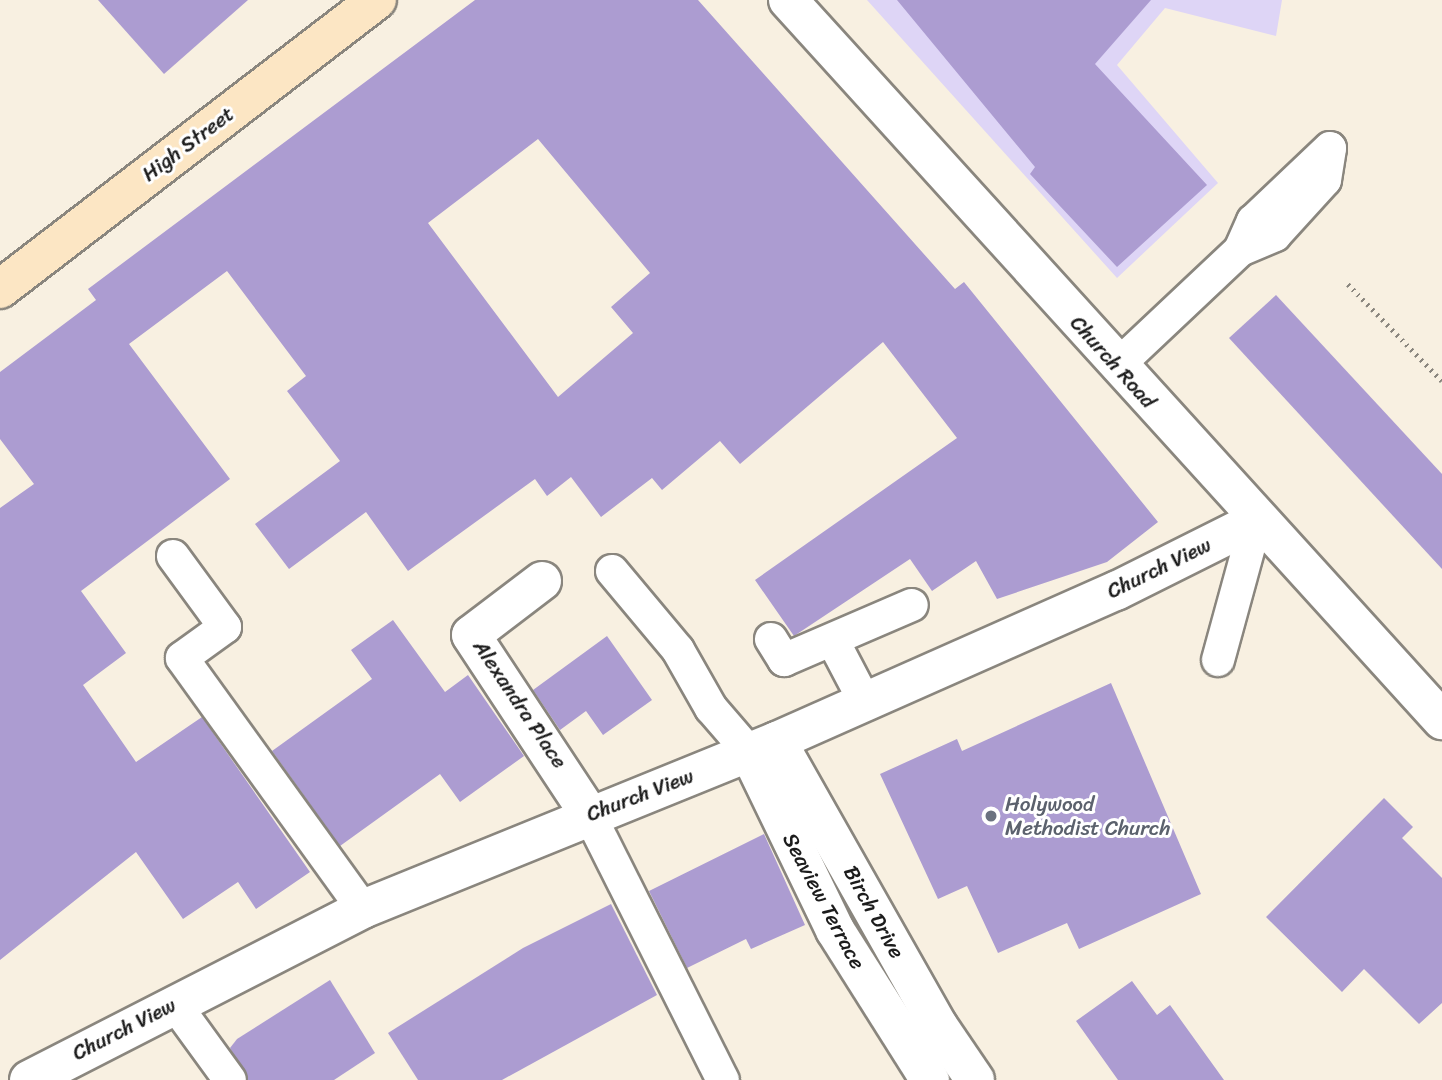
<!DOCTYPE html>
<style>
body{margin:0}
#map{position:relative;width:1442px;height:1080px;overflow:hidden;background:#f8f0e1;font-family:Sriracha,sans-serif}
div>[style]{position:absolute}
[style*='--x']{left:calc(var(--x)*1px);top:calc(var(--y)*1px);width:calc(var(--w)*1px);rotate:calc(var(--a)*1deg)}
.built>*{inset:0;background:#ded5f6}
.building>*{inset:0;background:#ac9cd1}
.path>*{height:4.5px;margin-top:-2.25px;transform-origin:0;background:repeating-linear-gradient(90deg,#8a867e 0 2px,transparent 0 7px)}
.roads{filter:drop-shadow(2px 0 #8a867e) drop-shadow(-2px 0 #8a867e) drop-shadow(0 2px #8a867e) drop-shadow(0 -2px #8a867e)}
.service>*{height:32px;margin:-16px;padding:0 16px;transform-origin:16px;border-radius:16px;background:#fff}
.minor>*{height:38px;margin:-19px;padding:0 19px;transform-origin:19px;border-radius:19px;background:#fff}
.tertiary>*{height:38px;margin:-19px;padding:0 19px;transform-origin:19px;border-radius:19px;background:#fff}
.secondary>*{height:38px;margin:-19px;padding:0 19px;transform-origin:19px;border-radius:19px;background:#fce6c4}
.dots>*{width:19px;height:19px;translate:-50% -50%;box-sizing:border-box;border:4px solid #fff;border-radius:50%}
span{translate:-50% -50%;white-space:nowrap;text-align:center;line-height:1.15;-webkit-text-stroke:6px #fff;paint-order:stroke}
.street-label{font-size:21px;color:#1c1c1c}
.worship-label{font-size:21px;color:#5b616d}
.left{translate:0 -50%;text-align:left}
</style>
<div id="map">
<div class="built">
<i style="clip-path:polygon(867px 0,1282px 0,1276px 36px,1165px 8px,1117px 65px,1218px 183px,1117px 278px)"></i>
</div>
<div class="building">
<i style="clip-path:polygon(98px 0,248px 0,164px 74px)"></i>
<i style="clip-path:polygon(evenodd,475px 0,698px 0,955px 289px,964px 282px,1158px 522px,1107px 562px,997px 599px,976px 561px,932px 591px,910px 559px,794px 636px,755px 580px,957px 438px,883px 342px,740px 464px,720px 441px,662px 490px,652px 478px,601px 517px,571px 477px,547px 496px,535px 479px,408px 571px,366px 512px,289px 569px,255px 524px,340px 461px,287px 391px,306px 376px,227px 271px,129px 344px,230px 479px,81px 591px,126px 653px,83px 685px,136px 762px,202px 717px,310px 872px,256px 909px,238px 882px,183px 919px,136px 852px,0 960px,0 508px,34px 484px,0 439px,0 372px,96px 300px,88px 289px,475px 0,538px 139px,650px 273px,611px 307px,633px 333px,558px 397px,428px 223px,538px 139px)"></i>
<i style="clip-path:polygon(897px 0,1151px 0,1095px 64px,1207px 185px,1117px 267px,1030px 174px,1035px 167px)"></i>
<i style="clip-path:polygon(1276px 295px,1442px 474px,1442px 569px,1229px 338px)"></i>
<i style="clip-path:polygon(393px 620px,445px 692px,468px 675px,524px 756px,460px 802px,440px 774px,340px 846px,272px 751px,372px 679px,351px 650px)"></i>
<i style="clip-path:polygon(607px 636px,652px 700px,603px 735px,586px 711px,560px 730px,533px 690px)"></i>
<i style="clip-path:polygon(1111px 683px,1201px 894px,1079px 949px,1067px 923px,998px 953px,967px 886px,938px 899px,880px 774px,957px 739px,962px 751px)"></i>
<i style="clip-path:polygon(1384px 798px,1413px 827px,1402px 838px,1442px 878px,1442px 1003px,1419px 1024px,1364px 969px,1342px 992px,1266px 917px)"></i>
<i style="clip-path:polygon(764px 834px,805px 925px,751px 949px,746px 939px,687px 968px,649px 891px)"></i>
<i style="clip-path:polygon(611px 904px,657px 995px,502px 1080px,418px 1080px,388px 1033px,523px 948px)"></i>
<i style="clip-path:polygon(330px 980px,375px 1053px,334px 1080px,248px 1080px,230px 1048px,237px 1039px)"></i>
<i style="clip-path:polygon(1132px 981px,1157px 1015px,1170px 1005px,1224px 1080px,1118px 1080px,1076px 1021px)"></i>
</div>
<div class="path">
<i style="--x:1348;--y:284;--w:135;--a:45.9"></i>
</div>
<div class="roads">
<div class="service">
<i style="--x:1240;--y:250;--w:32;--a:-66"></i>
<i style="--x:1253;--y:221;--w:106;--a:-43.5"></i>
<i style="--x:1117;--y:366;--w:169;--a:-43.3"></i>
<i style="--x:1240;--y:250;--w:38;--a:-23"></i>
<i style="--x:1275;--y:235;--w:74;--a:-47.7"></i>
<i style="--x:1325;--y:180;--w:32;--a:-81"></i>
<i style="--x:173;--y:556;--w:88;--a:53.8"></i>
<i style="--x:225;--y:627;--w:53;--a:144.2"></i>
<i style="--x:182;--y:658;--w:309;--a:54.2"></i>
<i style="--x:612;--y:571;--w:103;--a:50.1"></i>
<i style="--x:678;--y:650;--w:67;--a:60.4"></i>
<i style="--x:711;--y:708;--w:58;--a:49.2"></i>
<i style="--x:771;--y:639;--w:25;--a:58"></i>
<i style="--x:784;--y:660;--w:139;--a:-23.3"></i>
<i style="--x:833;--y:641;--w:69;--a:62.3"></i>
<i style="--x:1218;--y:660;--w:144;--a:-74.7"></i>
<i style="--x:589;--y:814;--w:298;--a:63.3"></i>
<i style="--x:174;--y:1003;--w:95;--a:54"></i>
</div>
<div class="minor">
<i style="--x:542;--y:581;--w:89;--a:142.7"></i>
<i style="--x:471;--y:635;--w:214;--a:56.6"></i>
<i style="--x:777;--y:741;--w:329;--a:60.5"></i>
<i style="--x:939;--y:1027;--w:64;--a:55.8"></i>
<i style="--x:749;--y:752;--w:198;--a:64.2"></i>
<i style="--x:835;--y:930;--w:178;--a:57.7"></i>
<i style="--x:29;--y:1080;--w:375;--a:-27.1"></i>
<i style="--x:363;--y:909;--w:447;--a:-22.1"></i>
<i style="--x:777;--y:741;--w:371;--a:-23.9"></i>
<i style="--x:1116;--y:591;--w:157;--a:-26.6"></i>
</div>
<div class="tertiary">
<i style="--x:788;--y:0;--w:973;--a:47.75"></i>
</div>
<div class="secondary">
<i style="--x:0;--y:289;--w:475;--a:-37.5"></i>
</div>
</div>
<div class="dots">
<i style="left:991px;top:816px;background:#6b7280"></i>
</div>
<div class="street-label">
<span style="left:188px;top:144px;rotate:-37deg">High Street</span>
<span style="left:1113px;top:362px;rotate:48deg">Church Road</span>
<span style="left:1159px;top:568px;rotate:-26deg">Church View</span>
<span style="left:520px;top:704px;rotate:56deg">Alexandra Place</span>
<span style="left:640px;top:795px;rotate:-21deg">Church View</span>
<span style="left:824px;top:901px;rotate:62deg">Seaview Terrace</span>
<span style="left:874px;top:912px;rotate:61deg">Birch Drive</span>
<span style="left:124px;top:1029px;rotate:-27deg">Church View</span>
</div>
<div class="worship-label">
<span class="left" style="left:1005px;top:816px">Holywood<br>Methodist Church</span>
</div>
</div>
